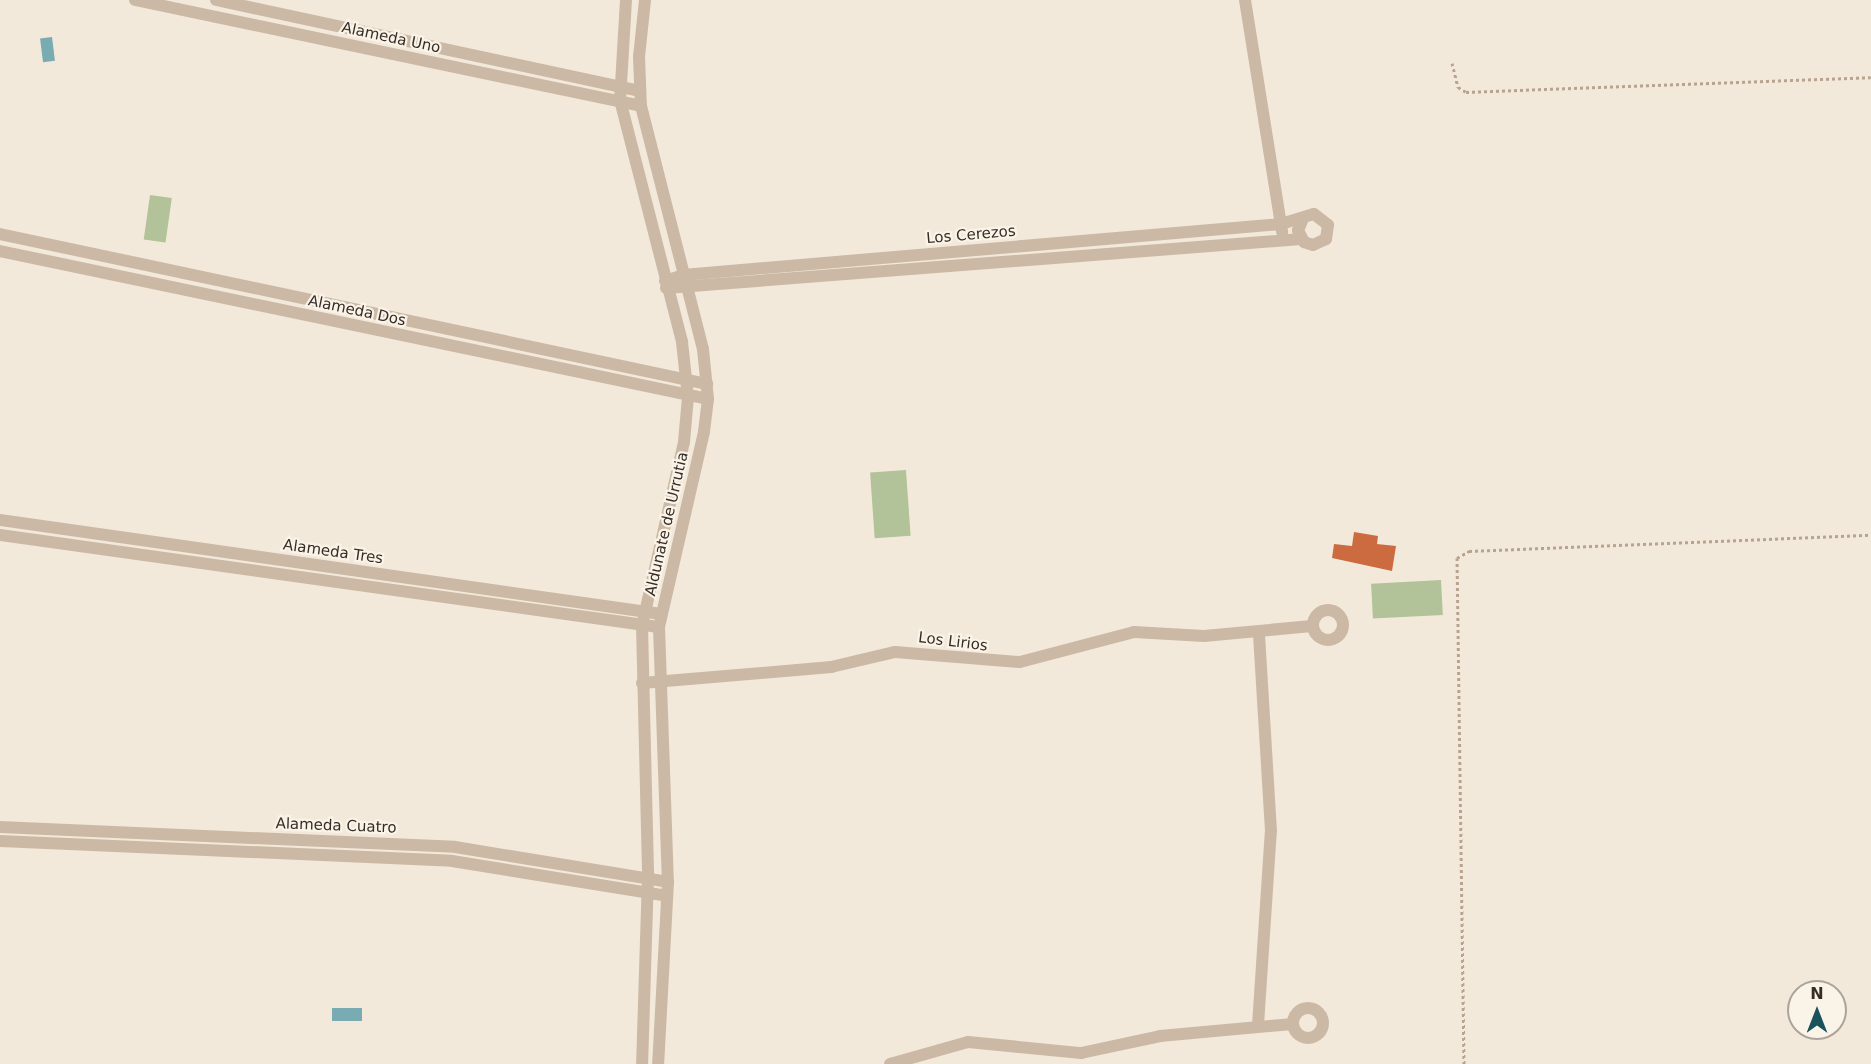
<!DOCTYPE html>
<style>
body{margin:0}
#map{position:relative;width:1871px;height:1064px;overflow:hidden;background:#f3e9da;font-family:"DejaVu Sans",sans-serif}
div>[style]{position:absolute}
[style*='--x']{left:calc(var(--x)*1px);top:calc(var(--y)*1px);width:calc(var(--w)*1px);rotate:calc(var(--a)*1deg)}
.green>*{inset:0;background:#b2c399;transform-origin:0 0}
.water>*{inset:0;background:#78abb2;transform-origin:0 0}
.building>*{inset:0;background:#cc6b3f}
.path>*{height:3px;margin-top:-1.5px;transform-origin:0;background:repeating-linear-gradient(90deg,#b8a390 0 3px,transparent 0 6px)}
.street>*{height:12px;margin:-6px;padding:0 6px;transform-origin:6px;border-radius:6px;background:#ccb9a5}
.street>.ring{margin:-6px;padding:0;box-sizing:content-box;background:none;border:12px solid #ccb9a5;border-radius:50%}
span{translate:-50% -50%;white-space:nowrap;text-align:center;line-height:1.15;-webkit-text-stroke:4.5px #faf3e7;paint-order:stroke}
.street-label{font-size:15px;color:#372d27}
.north{position:absolute;left:1787px;top:980px;width:60px;height:60px;box-sizing:border-box;background:#faf3e7;border:2px solid #aca49a;border-radius:50%;rotate:0deg;font-size:16px;font-weight:700;line-height:24px;text-align:center;color:#372d27}
.north::after{content:'';display:block;margin:auto;width:21px;height:27px;background:#1a525b;clip-path:polygon(50% 0,100% 100%,50% 72%,0 100%)}
</style>
<div id="map">
<div class="green">
<i style="left:150px;top:195px;width:22px;height:45px;rotate:8deg"></i>
<i style="left:906px;top:470px;width:66px;height:36px;rotate:86deg"></i>
<i style="left:1441px;top:580px;width:35px;height:70px;rotate:87deg"></i>
</div>
<div class="water">
<i style="left:52px;top:37px;width:24px;height:12px;rotate:83deg"></i>
<i style="left:362px;top:1008px;width:13px;height:30px;rotate:90deg"></i>
</div>
<div class="building">
<i style="clip-path:polygon(1354px 532px,1378px 536px,1377px 544px,1396px 546px,1392px 571px,1332px 558px,1334px 544px,1352px 546px)"></i>
</div>
<div class="path">
<i style="--x:1452;--y:63;--w:25;--a:76"></i>
<i style="--x:1458;--y:87;--w:9;--a:32"></i>
<i style="--x:1466;--y:92;--w:405;--a:-2.1"></i>
<i style="--x:1464;--y:1064;--w:506;--a:-90.79"></i>
<i style="--x:1457;--y:558;--w:14;--a:-30"></i>
<i style="--x:1469;--y:551;--w:402;--a:-2.3"></i>
</div>
<div class="street">
<i style="--x:135;--y:0;--w:517;--a:11.83"></i>
<i style="--x:216;--y:0;--w:433;--a:12.1"></i>
<i style="--x:626;--y:0;--w:100;--a:93.4"></i>
<i style="--x:620;--y:100;--w:250;--a:75.6"></i>
<i style="--x:682;--y:342;--w:55;--a:83.8"></i>
<i style="--x:688;--y:397;--w:45;--a:95.1"></i>
<i style="--x:684;--y:442;--w:189;--a:102.9"></i>
<i style="--x:642;--y:626;--w:250;--a:88.6"></i>
<i style="--x:648;--y:876;--w:188;--a:91.8"></i>
<i style="--x:645;--y:0;--w:57;--a:96"></i>
<i style="--x:639;--y:57;--w:49;--a:87.7"></i>
<i style="--x:641;--y:106;--w:251;--a:75.7"></i>
<i style="--x:703;--y:349;--w:50;--a:84.3"></i>
<i style="--x:708;--y:399;--w:33;--a:97"></i>
<i style="--x:704;--y:432;--w:200;--a:103"></i>
<i style="--x:659;--y:627;--w:255;--a:88"></i>
<i style="--x:668;--y:882;--w:182;--a:93.1"></i>
<i style="--x:1245;--y:0;--w:235;--a:80.9"></i>
<i style="--x:0;--y:234;--w:723;--a:11.98"></i>
<i style="--x:0;--y:251;--w:723;--a:11.81"></i>
<i style="--x:665;--y:281;--w:19;--a:-18"></i>
<i style="--x:683;--y:275;--w:600;--a:-4.87"></i>
<i style="--x:1281;--y:224;--w:34;--a:-17"></i>
<i style="--x:1314;--y:214;--w:18;--a:38"></i>
<i style="--x:1328;--y:225;--w:14;--a:98"></i>
<i style="--x:1326;--y:239;--w:14;--a:155"></i>
<i style="--x:1313;--y:245;--w:9;--a:-162"></i>
<i style="--x:1304;--y:242;--w:13;--a:-117"></i>
<i style="--x:1298;--y:230;--w:10;--a:-66"></i>
<i style="--x:666;--y:288;--w:637;--a:-4.41"></i>
<i style="--x:0;--y:520;--w:668;--a:8.09"></i>
<i style="--x:0;--y:535;--w:665;--a:7.95"></i>
<i class="ring" style="left:1313px;top:610px;width:18px;height:18px"></i>
<i style="--x:642;--y:683;--w:190;--a:-4.8"></i>
<i style="--x:831;--y:667;--w:66;--a:-13.2"></i>
<i style="--x:895;--y:652;--w:125;--a:4.6"></i>
<i style="--x:1020;--y:662;--w:118;--a:-14.7"></i>
<i style="--x:1134;--y:632;--w:70;--a:3.3"></i>
<i style="--x:1204;--y:636;--w:108;--a:-5.3"></i>
<i style="--x:0;--y:827;--w:455;--a:2.5"></i>
<i style="--x:455;--y:847;--w:216;--a:9.3"></i>
<i style="--x:0;--y:841;--w:452;--a:2.5"></i>
<i style="--x:452;--y:861;--w:218;--a:9.2"></i>
<i class="ring" style="left:1293px;top:1008px;width:18px;height:18px"></i>
<i style="--x:1258;--y:1025;--w:194;--a:-86.2"></i>
<i style="--x:1271;--y:831;--w:199;--a:-93.5"></i>
<i style="--x:890;--y:1064;--w:81;--a:-15.8"></i>
<i style="--x:968;--y:1042;--w:114;--a:5.6"></i>
<i style="--x:1081;--y:1053;--w:81;--a:-12.1"></i>
<i style="--x:1160;--y:1036;--w:133;--a:-5.2"></i>
</div>
<div class="street-label">
<span style="left:391px;top:38px;rotate:12deg">Alameda Uno</span>
<span style="left:971px;top:235px;rotate:-5deg">Los Cerezos</span>
<span style="left:357px;top:311px;rotate:12deg">Alameda Dos</span>
<span style="left:667px;top:524px;rotate:-77deg">Aldunate de Urrutia</span>
<span style="left:333px;top:552px;rotate:8deg">Alameda Tres</span>
<span style="left:953px;top:642px;rotate:7deg">Los Lirios</span>
<span style="left:336px;top:826px;rotate:2deg">Alameda Cuatro</span>
</div>
<div class="north">N</div>
</div>
